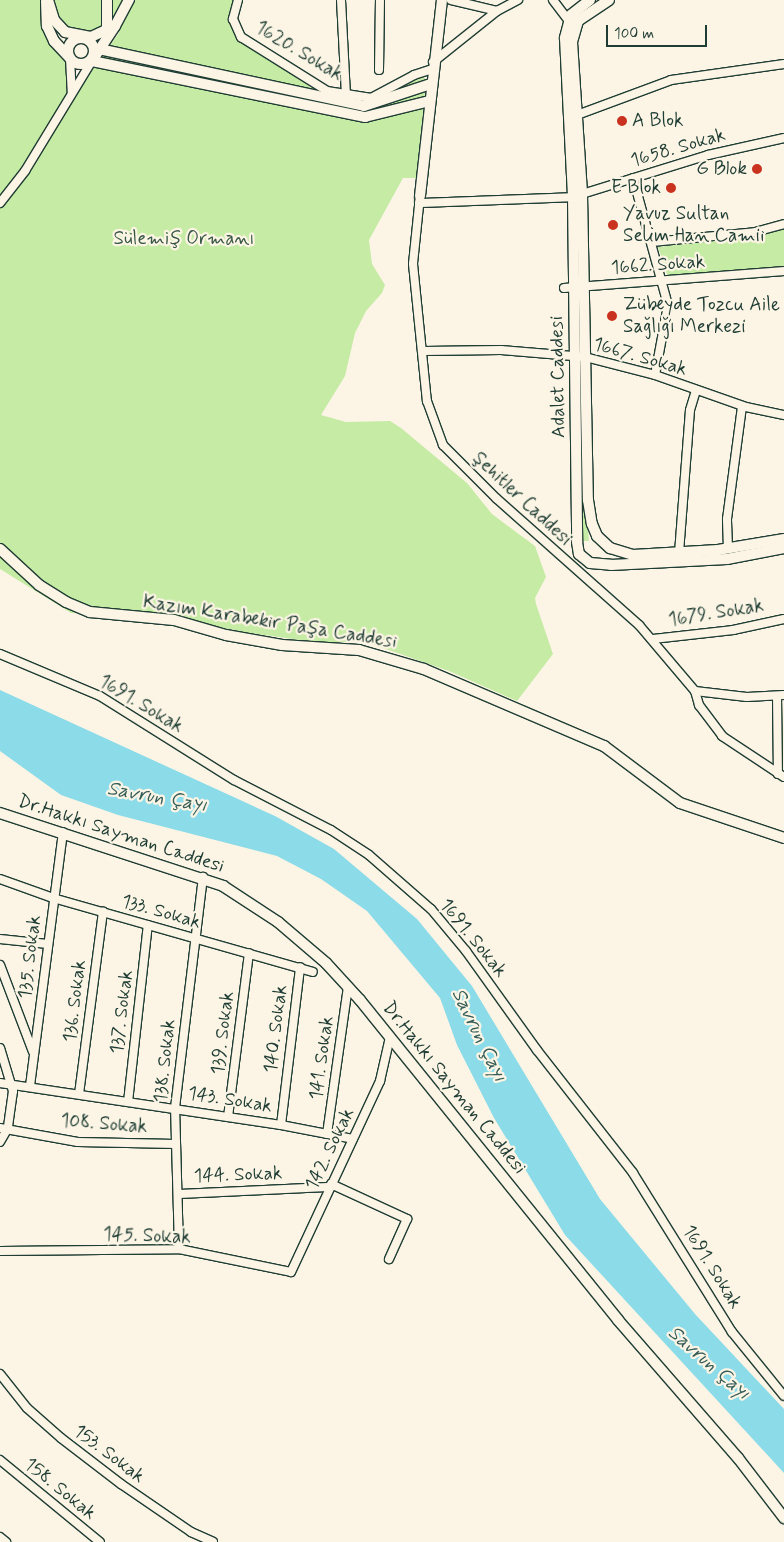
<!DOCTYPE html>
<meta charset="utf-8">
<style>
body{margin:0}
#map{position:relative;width:784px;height:1542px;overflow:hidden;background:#fcf5e5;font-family:Mynerve,sans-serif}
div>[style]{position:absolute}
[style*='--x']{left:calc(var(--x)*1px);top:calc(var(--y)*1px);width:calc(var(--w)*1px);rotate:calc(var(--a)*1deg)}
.green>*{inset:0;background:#c6eba5}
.water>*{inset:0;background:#8cdbe9}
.roads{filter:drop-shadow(1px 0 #1f3d34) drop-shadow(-1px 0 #1f3d34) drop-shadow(0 1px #1f3d34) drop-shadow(0 -1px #1f3d34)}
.minor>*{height:8px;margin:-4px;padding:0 4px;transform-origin:4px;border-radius:4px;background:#fcf5e5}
.tertiary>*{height:10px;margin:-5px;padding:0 5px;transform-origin:5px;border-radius:5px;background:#fcf5e5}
.tertiary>.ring{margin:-5px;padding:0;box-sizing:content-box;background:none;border:10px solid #fcf5e5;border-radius:50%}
.dots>*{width:14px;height:14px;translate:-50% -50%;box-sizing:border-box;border:2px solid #fcf5e5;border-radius:50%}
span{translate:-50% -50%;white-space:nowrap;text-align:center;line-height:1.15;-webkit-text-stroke:4.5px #fcf5e5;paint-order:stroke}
.street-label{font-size:19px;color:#1f3d34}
.poi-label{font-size:19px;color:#1f3d34}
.left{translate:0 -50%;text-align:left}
.right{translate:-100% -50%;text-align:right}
.park-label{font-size:19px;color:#385745}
.water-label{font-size:20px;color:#355d58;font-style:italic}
.scale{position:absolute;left:606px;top:25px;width:101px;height:22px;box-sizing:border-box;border:2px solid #1f3d34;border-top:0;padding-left:6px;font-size:15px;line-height:18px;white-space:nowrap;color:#1f3d34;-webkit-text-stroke:4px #fcf5e5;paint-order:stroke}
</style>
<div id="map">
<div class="green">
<i style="clip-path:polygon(evenodd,0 0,234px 0,231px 24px,238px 39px,318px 92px,360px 103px,387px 94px,421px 76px,426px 79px,417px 178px,403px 178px,369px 240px,372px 264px,385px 285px,382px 293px,366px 311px,355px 333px,345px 376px,321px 415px,346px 422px,390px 421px,401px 428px,467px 483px,492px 514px,535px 546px,546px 577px,535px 598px,536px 604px,553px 654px,517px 701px,449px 671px,363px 641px,321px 643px,243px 632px,165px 615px,71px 613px,0 569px,0 0,58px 21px,69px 28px,95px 31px,111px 22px,119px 33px,79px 87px,68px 81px,65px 58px,47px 34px,58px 21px)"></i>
<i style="clip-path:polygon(784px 228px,784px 266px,668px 277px,658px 247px,752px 237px)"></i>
<i style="clip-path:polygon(579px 376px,581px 376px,583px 483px,589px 541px,582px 541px)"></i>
</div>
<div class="water">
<i style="clip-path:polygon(0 690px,275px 816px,334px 849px,417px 919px,472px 986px,600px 1199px,695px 1314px,784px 1409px,784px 1473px,565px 1235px,494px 1118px,457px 1045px,440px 998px,367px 911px,321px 879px,277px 856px,118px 815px,61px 795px,0 751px)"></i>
</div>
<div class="roads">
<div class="minor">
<i style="--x:238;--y:0;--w:20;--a:105"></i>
<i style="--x:233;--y:19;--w:20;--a:66"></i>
<i style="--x:241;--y:37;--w:102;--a:32.1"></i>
<i style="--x:327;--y:91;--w:45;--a:9"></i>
<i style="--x:371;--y:98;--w:49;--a:-28.1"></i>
<i style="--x:414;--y:75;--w:19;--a:-18"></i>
<i style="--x:341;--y:0;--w:96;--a:87"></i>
<i style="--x:451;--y:0;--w:47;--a:13.4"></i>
<i style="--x:553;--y:0;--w:25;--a:53"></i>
<i style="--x:70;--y:58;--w:34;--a:87"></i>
<i style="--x:433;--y:62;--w:82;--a:-38.6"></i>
<i style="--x:497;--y:11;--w:24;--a:-28"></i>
<i style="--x:379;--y:70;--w:70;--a:-89.2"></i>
<i style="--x:577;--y:115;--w:100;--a:-20.4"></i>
<i style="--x:671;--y:80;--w:114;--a:-8.1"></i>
<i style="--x:633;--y:178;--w:132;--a:74.6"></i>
<i style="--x:668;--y:305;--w:71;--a:100.5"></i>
<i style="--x:582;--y:194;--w:132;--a:-17.2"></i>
<i style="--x:708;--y:155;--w:78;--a:-12.6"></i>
<i style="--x:420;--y:196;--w:68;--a:95.9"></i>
<i style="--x:413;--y:264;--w:138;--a:84.2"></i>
<i style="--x:427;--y:401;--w:47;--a:70"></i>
<i style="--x:443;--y:445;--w:76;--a:45"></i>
<i style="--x:497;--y:499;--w:190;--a:41.6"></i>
<i style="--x:639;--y:625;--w:87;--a:49.7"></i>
<i style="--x:695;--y:691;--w:52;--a:6.6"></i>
<i style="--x:747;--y:697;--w:37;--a:-3"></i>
<i style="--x:0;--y:203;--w:41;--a:-52"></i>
<i style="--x:25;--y:171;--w:129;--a:-58.7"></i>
<i style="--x:419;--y:203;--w:154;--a:-2.2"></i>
<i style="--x:652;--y:242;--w:103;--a:-5.5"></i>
<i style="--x:755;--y:232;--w:30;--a:-15"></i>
<i style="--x:564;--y:288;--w:221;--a:-4.4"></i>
<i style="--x:424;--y:351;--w:77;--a:-0.7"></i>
<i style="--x:501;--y:350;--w:84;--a:4.8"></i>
<i style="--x:585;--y:357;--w:72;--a:14.4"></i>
<i style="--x:655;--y:375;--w:96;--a:19.4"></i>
<i style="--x:746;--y:407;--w:39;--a:12"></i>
<i style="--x:728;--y:549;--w:30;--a:-92"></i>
<i style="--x:727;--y:519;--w:114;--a:-82.4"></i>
<i style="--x:679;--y:553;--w:143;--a:-85.6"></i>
<i style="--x:690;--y:410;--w:21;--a:-73"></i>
<i style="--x:653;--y:639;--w:81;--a:-6.4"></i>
<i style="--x:733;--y:630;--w:52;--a:-12.2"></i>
<i style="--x:0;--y:654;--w:108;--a:22.8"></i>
<i style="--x:100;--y:696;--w:158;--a:32.1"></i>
<i style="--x:234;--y:780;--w:109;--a:27.3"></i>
<i style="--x:331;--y:830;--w:45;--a:33.3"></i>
<i style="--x:369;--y:855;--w:82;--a:41.1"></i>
<i style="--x:431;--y:909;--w:55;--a:50.2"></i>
<i style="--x:466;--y:951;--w:122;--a:54.4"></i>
<i style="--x:537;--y:1050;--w:156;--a:52"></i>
<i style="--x:633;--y:1173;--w:187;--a:58.1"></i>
<i style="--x:732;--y:1332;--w:82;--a:50.9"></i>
<i style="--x:695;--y:691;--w:15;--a:74"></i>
<i style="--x:699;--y:705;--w:39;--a:53"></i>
<i style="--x:722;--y:736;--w:74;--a:33.5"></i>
<i style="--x:777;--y:696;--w:78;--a:89.3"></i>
<i style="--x:0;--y:879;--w:56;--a:19.7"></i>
<i style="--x:53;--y:898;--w:270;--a:15.9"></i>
<i style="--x:0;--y:939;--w:48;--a:5.9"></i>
<i style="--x:0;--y:965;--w:93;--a:69.2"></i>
<i style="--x:0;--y:1048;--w:45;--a:73.2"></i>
<i style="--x:13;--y:1091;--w:37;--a:98"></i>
<i style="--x:8;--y:1128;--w:16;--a:120"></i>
<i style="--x:0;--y:1083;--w:284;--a:8.5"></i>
<i style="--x:281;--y:1125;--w:73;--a:11"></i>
<i style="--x:30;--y:1086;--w:256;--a:-82.6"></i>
<i style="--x:79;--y:1094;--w:184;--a:-82.5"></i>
<i style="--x:128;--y:1102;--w:178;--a:-83.6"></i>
<i style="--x:228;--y:1117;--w:165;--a:-82.7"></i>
<i style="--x:281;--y:1125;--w:159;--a:-83.1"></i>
<i style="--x:0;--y:1128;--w:79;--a:10.2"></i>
<i style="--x:78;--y:1142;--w:98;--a:1.2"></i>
<i style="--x:327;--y:1134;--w:149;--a:-81.9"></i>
<i style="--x:331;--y:1184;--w:84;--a:24.7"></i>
<i style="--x:407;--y:1219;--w:44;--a:114.2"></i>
<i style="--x:178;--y:1194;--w:151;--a:-2.7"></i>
<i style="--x:179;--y:1249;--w:141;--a:-91.6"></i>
<i style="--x:175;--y:1108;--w:233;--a:-83.1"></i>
<i style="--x:0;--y:1251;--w:179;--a:-0.6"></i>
<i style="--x:179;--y:1249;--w:114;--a:11.6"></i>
<i style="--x:291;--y:1272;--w:211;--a:-65"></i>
<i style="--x:380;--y:1081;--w:45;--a:-77.2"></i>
<i style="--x:0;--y:1374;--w:43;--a:51.5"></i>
<i style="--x:27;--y:1408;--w:45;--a:41.4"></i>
<i style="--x:61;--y:1438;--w:76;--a:37.5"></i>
<i style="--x:121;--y:1484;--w:85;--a:34.4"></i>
<i style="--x:191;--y:1532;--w:24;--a:24"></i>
<i style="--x:0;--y:1460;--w:129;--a:39.4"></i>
<i style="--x:0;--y:1537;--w:8;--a:40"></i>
</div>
<div class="tertiary">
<i style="--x:48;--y:0;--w:21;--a:73"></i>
<i style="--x:54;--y:20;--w:16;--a:47"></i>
<i style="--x:65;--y:32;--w:26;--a:11"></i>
<i style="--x:91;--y:37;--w:26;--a:-25"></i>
<i style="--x:115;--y:26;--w:42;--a:123.3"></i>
<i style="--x:92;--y:61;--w:279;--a:11.6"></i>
<i style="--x:365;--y:117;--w:66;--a:-14"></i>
<i style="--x:590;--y:0;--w:24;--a:142"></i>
<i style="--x:571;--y:15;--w:24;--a:105"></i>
<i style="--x:565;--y:38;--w:159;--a:87.1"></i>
<i style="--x:573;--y:197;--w:345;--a:89.3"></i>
<i style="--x:577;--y:542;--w:12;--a:81"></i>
<i style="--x:579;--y:554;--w:14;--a:39"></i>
<i style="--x:590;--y:563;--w:21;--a:5"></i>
<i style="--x:611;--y:565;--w:116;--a:-3"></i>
<i style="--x:727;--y:559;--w:58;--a:-10.9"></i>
<i style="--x:609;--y:0;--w:37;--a:146"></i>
<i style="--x:578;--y:21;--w:22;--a:106"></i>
<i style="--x:572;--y:42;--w:152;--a:86.2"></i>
<i style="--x:582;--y:194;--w:306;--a:88.9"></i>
<i style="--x:588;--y:500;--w:24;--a:81"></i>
<i style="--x:592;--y:524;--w:13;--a:67"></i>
<i style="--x:597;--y:536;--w:18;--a:43"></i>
<i style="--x:610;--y:548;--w:24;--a:17"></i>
<i style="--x:633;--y:555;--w:85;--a:-3.4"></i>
<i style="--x:718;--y:550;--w:67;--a:-9.5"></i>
<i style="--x:46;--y:1;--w:25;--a:88"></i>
<i style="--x:47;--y:26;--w:17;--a:65"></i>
<i style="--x:54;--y:41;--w:23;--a:47"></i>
<i style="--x:115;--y:26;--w:30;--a:-62"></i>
<i style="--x:107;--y:31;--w:31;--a:-90"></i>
<i class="ring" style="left:68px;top:38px;width:16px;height:16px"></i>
<i style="--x:99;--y:49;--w:271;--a:12.1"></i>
<i style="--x:364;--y:106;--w:71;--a:-18.2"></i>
<i style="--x:420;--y:196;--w:197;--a:-83.6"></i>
<i style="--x:0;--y:549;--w:53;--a:42.7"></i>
<i style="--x:39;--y:585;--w:32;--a:32"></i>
<i style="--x:66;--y:602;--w:26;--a:23"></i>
<i style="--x:90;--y:612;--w:84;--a:5.4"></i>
<i style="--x:174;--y:620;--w:54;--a:16.1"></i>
<i style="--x:226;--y:635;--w:57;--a:10.1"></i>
<i style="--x:282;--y:645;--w:77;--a:3.7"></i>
<i style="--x:359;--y:650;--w:68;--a:16.3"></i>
<i style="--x:424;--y:669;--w:196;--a:23.2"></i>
<i style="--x:604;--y:746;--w:95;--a:36.9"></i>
<i style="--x:680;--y:803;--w:110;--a:18.6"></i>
<i style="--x:0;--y:813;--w:235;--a:18.1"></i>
<i style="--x:223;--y:886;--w:66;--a:33.2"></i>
<i style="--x:278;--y:922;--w:63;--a:40.5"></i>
<i style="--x:326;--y:963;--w:50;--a:47.4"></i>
<i style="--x:360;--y:1000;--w:411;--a:51.1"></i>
<i style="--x:618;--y:1320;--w:183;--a:49"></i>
<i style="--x:738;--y:1458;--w:76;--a:52.5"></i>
</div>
</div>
<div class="dots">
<i style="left:622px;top:121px;background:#c8321e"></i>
<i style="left:757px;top:169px;background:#c8321e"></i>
<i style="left:671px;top:188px;background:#c8321e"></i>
<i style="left:613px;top:225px;background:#c8321e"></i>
<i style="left:612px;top:316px;background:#c8321e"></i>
</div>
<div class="street-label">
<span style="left:299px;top:51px;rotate:31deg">1620. Sokak</span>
<span style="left:678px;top:148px;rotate:-16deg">1658. Sokak</span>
<span style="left:658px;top:265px;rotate:-4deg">1662. Sokak</span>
<span style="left:640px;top:357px;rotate:16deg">1667. Sokak</span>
<span style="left:558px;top:377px;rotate:-91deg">Adalet Caddesi</span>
<span style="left:522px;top:499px;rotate:43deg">Şehitler Caddesi</span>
<span style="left:716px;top:613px;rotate:-9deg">1679. Sokak</span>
<span style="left:270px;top:622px;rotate:9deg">Kazım Karabekir Paşa Caddesi</span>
<span style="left:141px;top:704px;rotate:31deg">1691. Sokak</span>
<span style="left:121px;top:834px;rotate:18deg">Dr.Hakkı Sayman Caddesi</span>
<span style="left:161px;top:912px;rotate:16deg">133. Sokak</span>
<span style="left:473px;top:938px;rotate:51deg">1691. Sokak</span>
<span style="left:30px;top:957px;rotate:-83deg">135. Sokak</span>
<span style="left:75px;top:1001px;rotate:-83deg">136. Sokak</span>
<span style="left:122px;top:1012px;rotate:-83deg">137. Sokak</span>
<span style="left:276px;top:1029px;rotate:-83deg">140. Sokak</span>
<span style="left:223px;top:1033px;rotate:-83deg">139. Sokak</span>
<span style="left:322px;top:1058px;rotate:-82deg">141. Sokak</span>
<span style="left:165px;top:1061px;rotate:-84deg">138. Sokak</span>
<span style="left:454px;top:1088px;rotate:51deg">Dr.Hakkı Sayman Caddesi</span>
<span style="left:230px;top:1100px;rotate:9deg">143. Sokak</span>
<span style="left:104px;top:1124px;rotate:4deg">108. Sokak</span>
<span style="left:330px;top:1149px;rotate:-64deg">142. Sokak</span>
<span style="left:238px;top:1175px;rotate:-2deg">144. Sokak</span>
<span style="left:147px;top:1236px;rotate:2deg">145. Sokak</span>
<span style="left:712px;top:1267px;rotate:58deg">1691. Sokak</span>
<span style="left:109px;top:1454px;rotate:37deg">153. Sokak</span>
<span style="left:60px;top:1489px;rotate:39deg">158. Sokak</span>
</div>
<div class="poi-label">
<span class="left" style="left:632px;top:121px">A Blok</span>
<span class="right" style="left:747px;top:169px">G Blok</span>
<span class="right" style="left:661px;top:188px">E Blok</span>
<span class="left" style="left:623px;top:225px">Yavuz Sultan<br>Selim Han Camii</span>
<span class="left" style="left:623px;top:316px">Zübeyde Tozcu Aile<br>Sağlığı Merkezi</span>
</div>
<div class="park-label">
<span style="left:184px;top:239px">Sülemiş Ormanı</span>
</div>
<div class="water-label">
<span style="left:157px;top:797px;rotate:10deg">Savrun Çayı</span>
<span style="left:479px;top:1035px;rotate:64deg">Savrun Çayı</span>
<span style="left:709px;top:1363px;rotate:41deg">Savrun Çayı</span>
</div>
<div class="scale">100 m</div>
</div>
